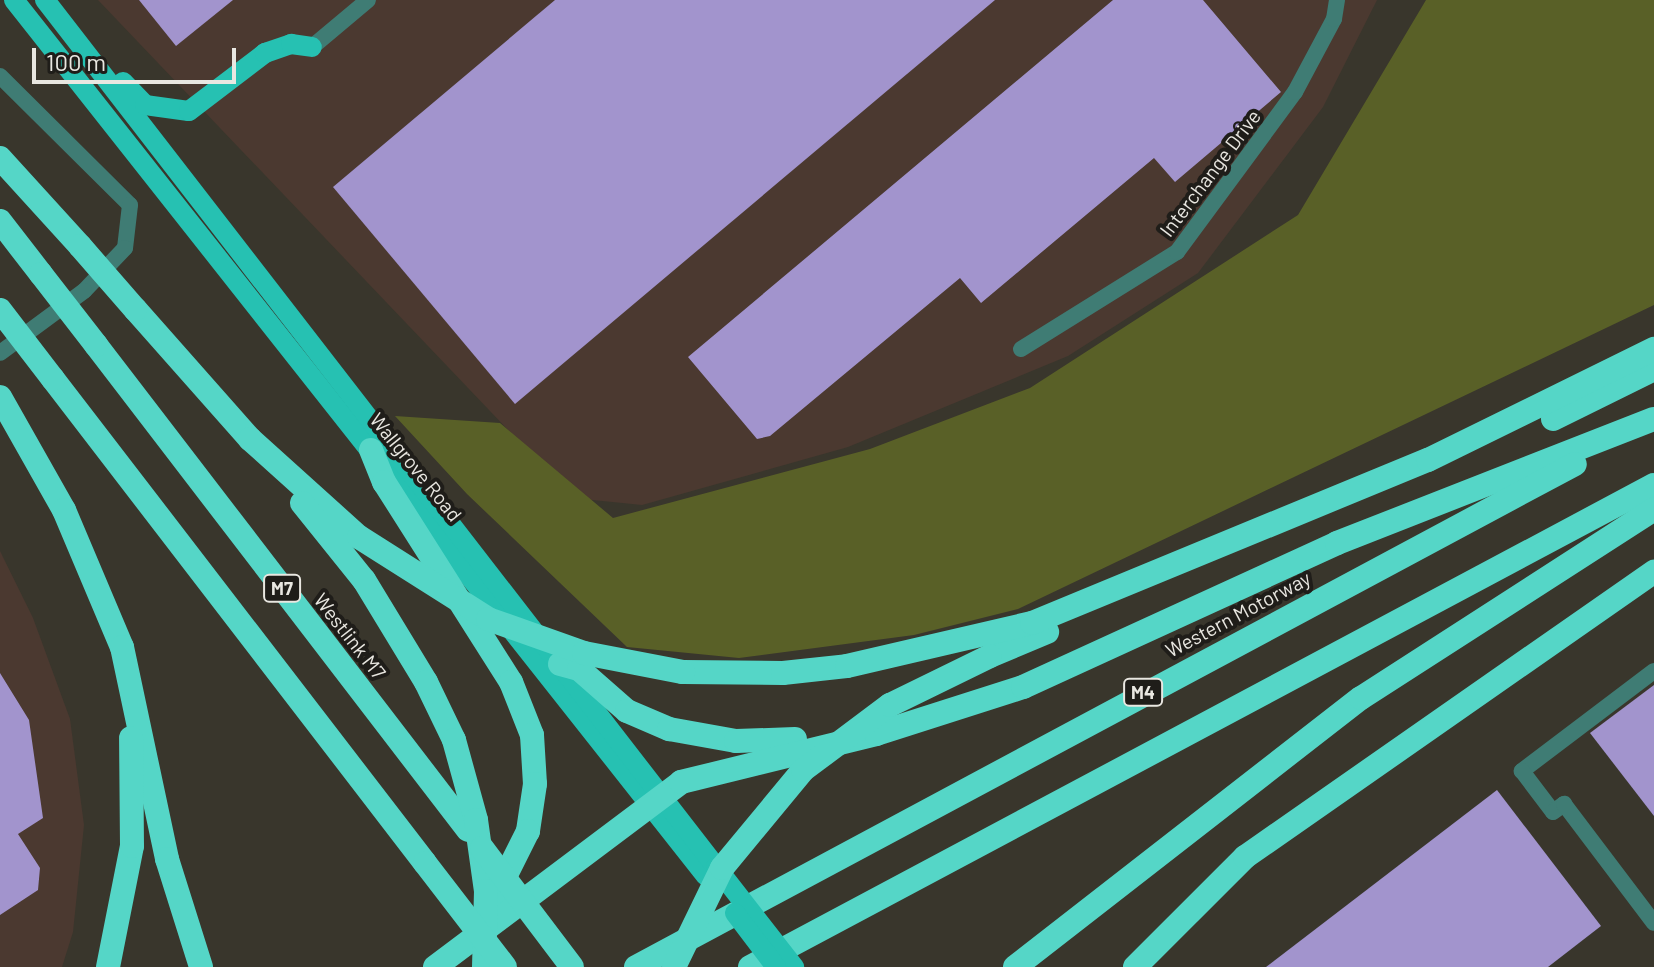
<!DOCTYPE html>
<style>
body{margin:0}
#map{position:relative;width:1654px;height:967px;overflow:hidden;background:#39362c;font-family:Barlow,sans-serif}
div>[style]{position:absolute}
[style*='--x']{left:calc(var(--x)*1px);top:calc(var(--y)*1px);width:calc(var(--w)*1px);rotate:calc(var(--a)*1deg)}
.industrial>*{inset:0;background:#4b3930}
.green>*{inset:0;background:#596027}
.building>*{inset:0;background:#a294cd}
.minor>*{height:16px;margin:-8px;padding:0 8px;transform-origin:8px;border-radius:8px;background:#3f7c74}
.major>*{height:20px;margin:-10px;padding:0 10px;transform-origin:10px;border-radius:10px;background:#26c1b2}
.highway>*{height:24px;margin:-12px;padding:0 12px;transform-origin:12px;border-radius:12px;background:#55d6c7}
.major-bridge>*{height:20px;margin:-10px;padding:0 10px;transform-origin:10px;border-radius:10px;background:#26c1b2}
.highway-bridge>*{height:24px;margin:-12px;padding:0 12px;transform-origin:12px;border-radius:12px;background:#55d6c7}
span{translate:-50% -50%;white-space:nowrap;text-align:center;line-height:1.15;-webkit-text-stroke:8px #1f1d19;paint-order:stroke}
.shield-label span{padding:2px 6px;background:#1f1d19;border:2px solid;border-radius:6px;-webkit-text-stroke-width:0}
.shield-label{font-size:18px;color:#e9e7e1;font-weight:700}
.street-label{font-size:20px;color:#e9e7e1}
.scale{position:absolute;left:32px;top:48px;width:204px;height:36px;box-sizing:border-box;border:4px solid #e9e7e1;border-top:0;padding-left:10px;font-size:24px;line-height:28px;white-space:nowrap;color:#e9e7e1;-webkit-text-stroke:6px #1f1d19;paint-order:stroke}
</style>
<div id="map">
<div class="industrial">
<i style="clip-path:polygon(98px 0,1377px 0,1323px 107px,1198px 273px,1068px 356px,848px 447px,642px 505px,573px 498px)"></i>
<i style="clip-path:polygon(0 551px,33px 618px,70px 719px,84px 825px,73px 932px,62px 967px,0 967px)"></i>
</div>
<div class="green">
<i style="clip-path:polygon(1426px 0,1654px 0,1654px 305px,1018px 609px,914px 635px,739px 658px,627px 647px,467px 494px,395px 416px,500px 423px,613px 518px,870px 449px,1030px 388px,1298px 215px)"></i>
</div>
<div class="building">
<i style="clip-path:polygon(139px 0,233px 0,176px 46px)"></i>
<i style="clip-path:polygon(555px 0,995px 0,515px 404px,333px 187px)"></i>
<i style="clip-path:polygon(1113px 0,1203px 0,1281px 92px,1175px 182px,1154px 158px,981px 303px,960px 278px,770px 436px,757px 439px,688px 357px)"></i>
<i style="clip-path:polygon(0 673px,29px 720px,43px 818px,18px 834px,40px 868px,38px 890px,0 915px)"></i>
<i style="clip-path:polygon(1654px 685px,1654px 816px,1590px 733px)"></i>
<i style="clip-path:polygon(1497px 790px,1601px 926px,1548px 967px,1266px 967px)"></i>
</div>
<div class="minor">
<i style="--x:312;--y:47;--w:73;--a:-40"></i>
<i style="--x:0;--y:76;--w:183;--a:44.8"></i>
<i style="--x:130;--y:205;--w:43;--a:96.6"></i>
<i style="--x:125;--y:248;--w:59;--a:133.6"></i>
<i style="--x:84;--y:291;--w:104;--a:143.6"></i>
<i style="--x:1021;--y:349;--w:184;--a:-31.9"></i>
<i style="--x:1177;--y:252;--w:199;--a:-53.6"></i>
<i style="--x:1295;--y:92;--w:83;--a:-61.9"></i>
<i style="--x:1334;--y:19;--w:19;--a:-81"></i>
<i style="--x:1654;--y:671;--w:166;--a:142.9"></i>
<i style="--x:1522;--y:771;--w:51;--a:52.9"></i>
<i style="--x:1553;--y:812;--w:14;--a:-36"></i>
<i style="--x:1564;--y:804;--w:149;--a:52.9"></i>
</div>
<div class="major">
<i style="--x:14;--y:0;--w:1116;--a:51.69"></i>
<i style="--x:45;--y:0;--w:1096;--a:52.26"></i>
<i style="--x:123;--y:82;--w:32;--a:46"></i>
<i style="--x:145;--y:105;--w:44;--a:7.8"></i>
<i style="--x:189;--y:111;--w:96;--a:-37.3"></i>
<i style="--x:265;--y:53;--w:28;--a:-19"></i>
<i style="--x:291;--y:44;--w:21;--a:8"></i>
</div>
<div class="highway">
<i style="--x:0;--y:158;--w:119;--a:47.7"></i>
<i style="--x:0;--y:221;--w:67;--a:52.3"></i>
<i style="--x:135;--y:309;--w:174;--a:48.5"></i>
<i style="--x:250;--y:439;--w:147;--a:42"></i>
<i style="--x:96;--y:345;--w:611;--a:52.51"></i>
<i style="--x:53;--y:379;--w:610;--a:52.45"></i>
<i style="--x:0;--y:397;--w:130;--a:60.5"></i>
<i style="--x:64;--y:510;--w:149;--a:67.1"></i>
<i style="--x:122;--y:647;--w:217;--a:78"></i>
<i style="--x:167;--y:859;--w:113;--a:72.5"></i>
<i style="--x:1553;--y:419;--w:113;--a:-26.3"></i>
<i style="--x:371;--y:450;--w:35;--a:68"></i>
<i style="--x:384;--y:482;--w:237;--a:57.6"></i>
<i style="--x:511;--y:682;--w:57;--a:68.4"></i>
<i style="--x:532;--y:735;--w:49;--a:86.5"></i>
<i style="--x:535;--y:784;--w:48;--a:98.5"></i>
<i style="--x:528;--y:831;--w:72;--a:116.6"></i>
<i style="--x:302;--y:503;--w:99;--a:51.2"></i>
<i style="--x:364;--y:580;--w:119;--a:58.7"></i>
<i style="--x:990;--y:656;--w:62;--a:-22.8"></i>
<i style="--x:560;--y:664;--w:20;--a:15"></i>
<i style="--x:579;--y:669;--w:64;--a:41.2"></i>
<i style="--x:627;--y:711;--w:46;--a:23.2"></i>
<i style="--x:669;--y:729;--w:68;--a:10.2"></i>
<i style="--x:736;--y:741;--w:59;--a:-1.9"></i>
<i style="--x:683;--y:672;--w:100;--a:0.6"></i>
<i style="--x:783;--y:673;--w:64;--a:-6.2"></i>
<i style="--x:847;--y:666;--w:190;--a:-13.1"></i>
<i style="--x:1032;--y:623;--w:428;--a:-22.4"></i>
<i style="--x:1428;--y:460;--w:252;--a:-26.2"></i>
<i style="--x:108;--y:967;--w:123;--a:-78.8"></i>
<i style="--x:132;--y:846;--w:108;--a:-90.5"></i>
<i style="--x:435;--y:967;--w:308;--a:-36.9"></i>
<i style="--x:681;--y:782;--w:201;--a:-13.8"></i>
<i style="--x:876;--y:734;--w:154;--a:-17.7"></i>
<i style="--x:1023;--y:687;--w:345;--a:-24.6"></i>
<i style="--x:1337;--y:543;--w:340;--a:-21.4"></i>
<i style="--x:636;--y:967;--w:1065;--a:-28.18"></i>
<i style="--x:750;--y:967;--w:1024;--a:-28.07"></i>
<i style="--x:1015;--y:967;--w:438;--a:-37.9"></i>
<i style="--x:1361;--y:698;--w:349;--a:-32.8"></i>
<i style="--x:1135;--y:967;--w:156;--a:-45"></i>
<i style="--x:1245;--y:857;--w:499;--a:-34.9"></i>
</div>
<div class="major-bridge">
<i style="--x:716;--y:867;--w:127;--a:52"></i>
<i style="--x:735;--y:913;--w:68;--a:52.8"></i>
</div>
<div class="highway-bridge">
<i style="--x:80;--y:246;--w:84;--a:48.9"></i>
<i style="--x:41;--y:274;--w:90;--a:52.2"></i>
<i style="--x:0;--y:310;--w:87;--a:52.5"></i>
<i style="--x:359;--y:537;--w:153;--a:32.4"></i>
<i style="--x:488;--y:619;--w:102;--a:19.5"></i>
<i style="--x:584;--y:653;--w:101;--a:10.9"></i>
<i style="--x:426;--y:682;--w:64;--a:64.2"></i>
<i style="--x:454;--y:740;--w:83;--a:74.6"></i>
<i style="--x:476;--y:820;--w:72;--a:82"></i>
<i style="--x:486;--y:891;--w:76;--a:91.5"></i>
<i style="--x:482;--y:848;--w:149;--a:52.9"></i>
<i style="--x:425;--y:863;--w:131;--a:52.4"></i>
<i style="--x:674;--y:967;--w:110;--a:-64.1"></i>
<i style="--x:722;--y:868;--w:127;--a:-50.4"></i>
<i style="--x:803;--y:770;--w:109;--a:-36.8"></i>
<i style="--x:890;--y:705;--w:111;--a:-26.1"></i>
</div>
<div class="shield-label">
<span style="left:282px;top:588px">M7</span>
<span style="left:1143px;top:692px">M4</span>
</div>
<div class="street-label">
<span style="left:1210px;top:173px;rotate:-53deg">Interchange Drive</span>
<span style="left:416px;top:467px;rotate:51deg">Wallgrove Road</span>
<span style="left:1238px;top:614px;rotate:-28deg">Western Motorway</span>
<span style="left:350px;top:636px;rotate:52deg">Westlink M7</span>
</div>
<div class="scale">100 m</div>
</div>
